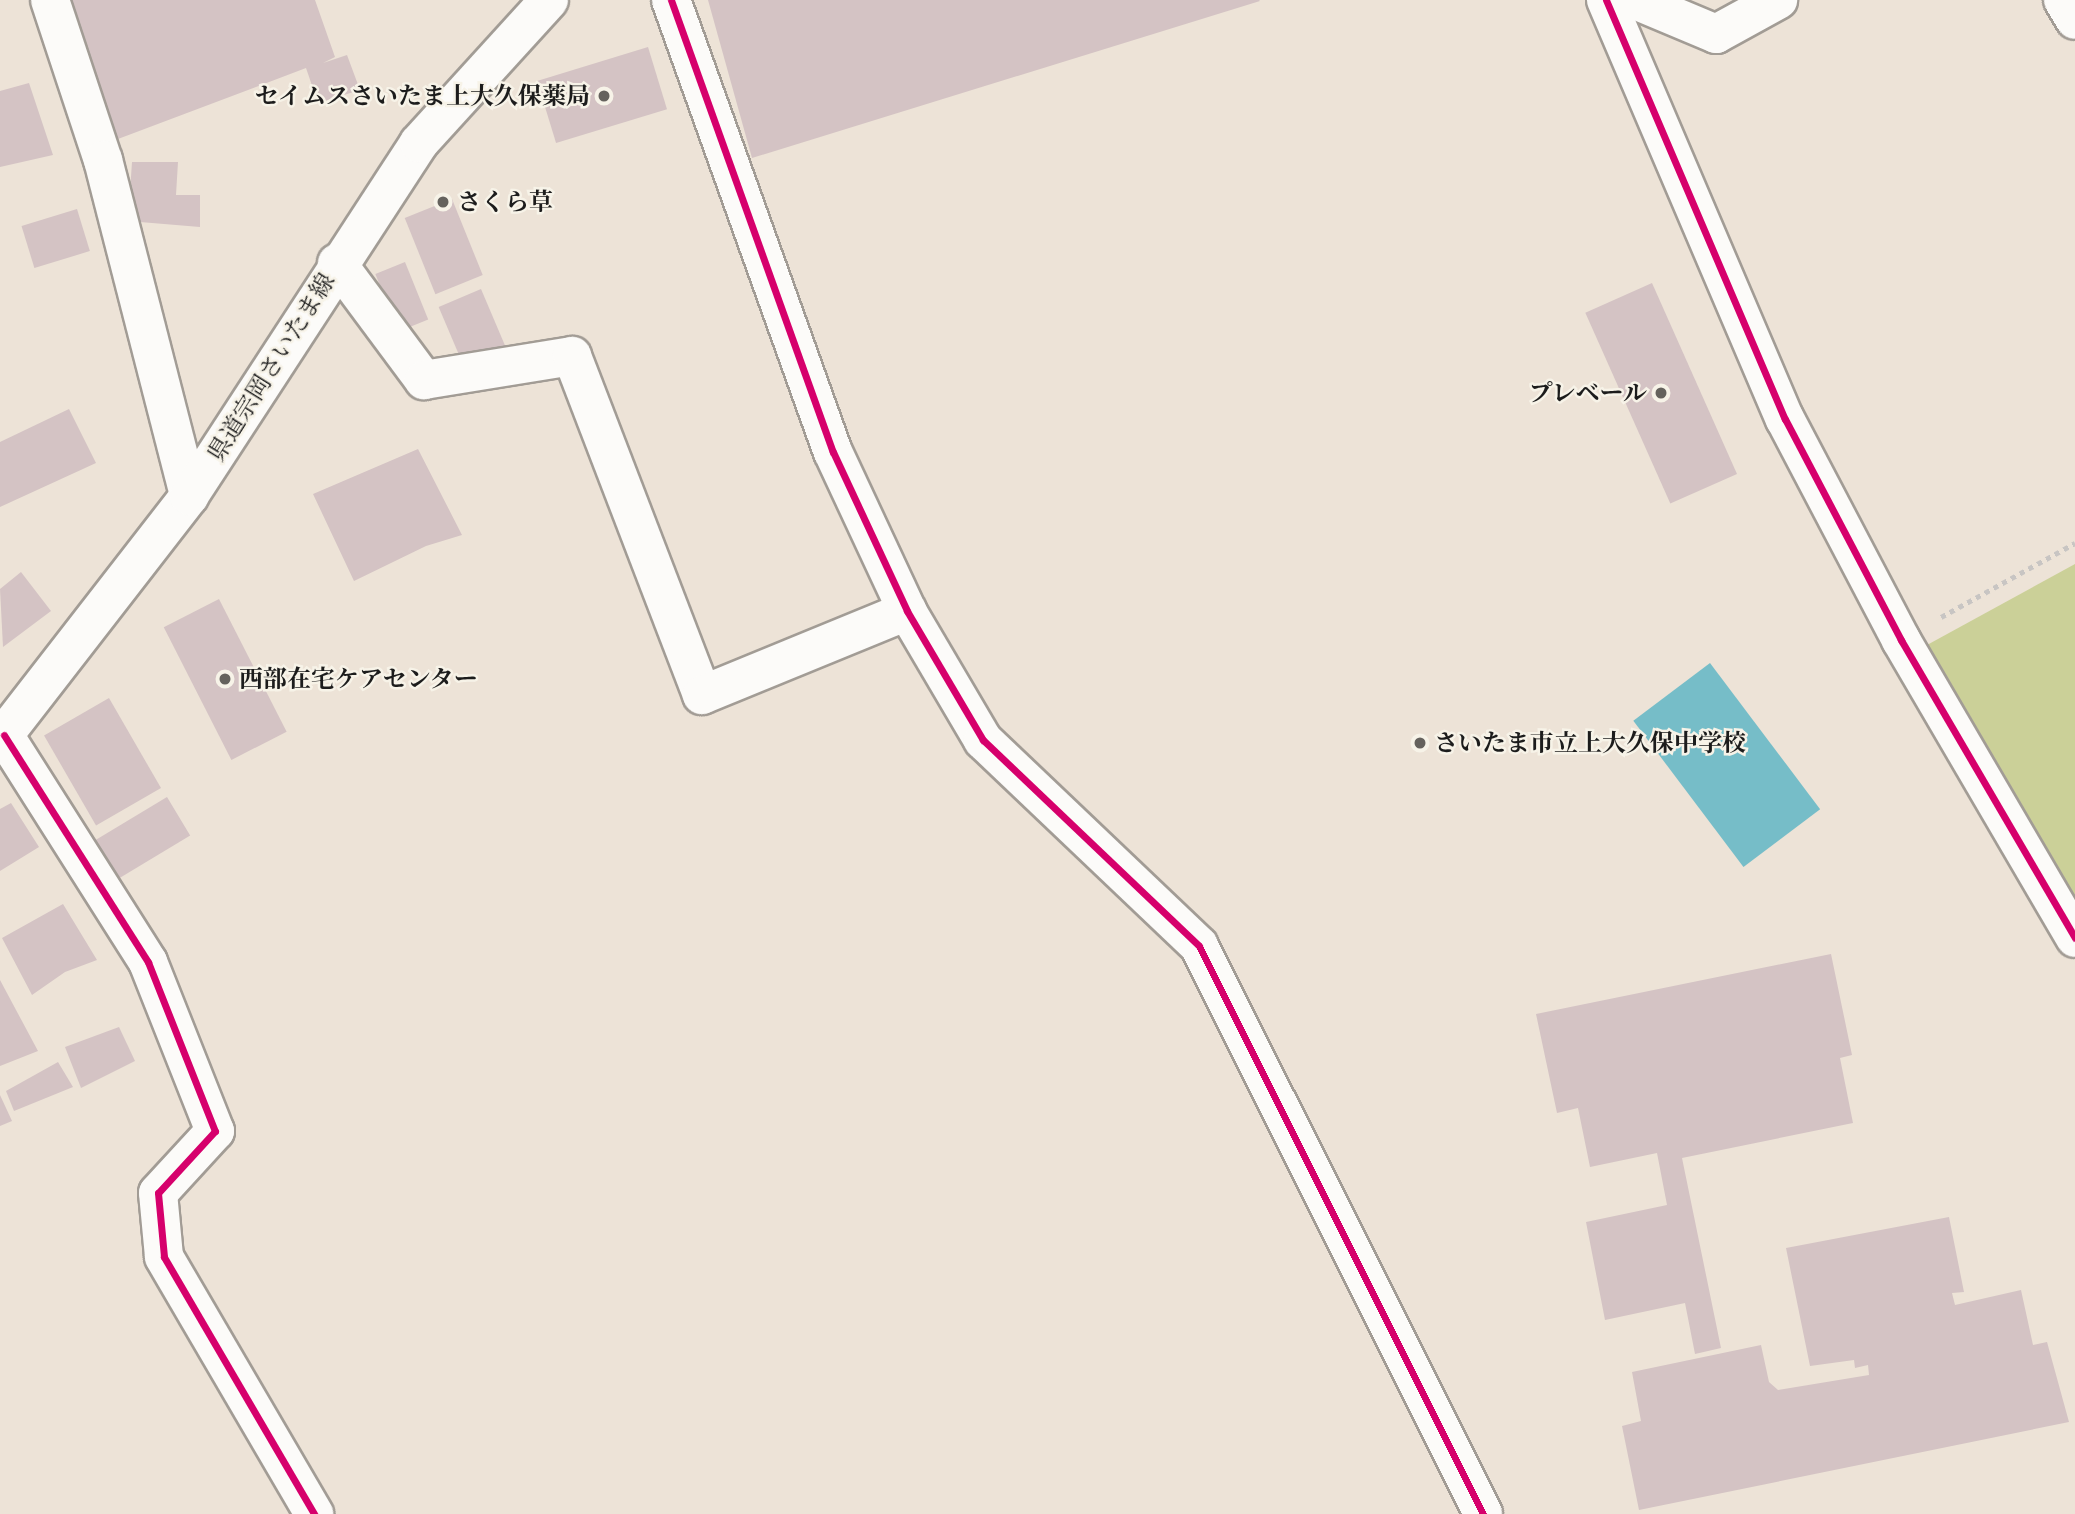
<!DOCTYPE html>
<meta charset="utf-8">
<style>
body{margin:0}
#map{position:relative;width:2075px;height:1514px;overflow:hidden;background:#ede3d7;font-family:"Gentium Book Plus","Noto Serif JP",serif}
div>[style]{position:absolute}
[style*='--x']{left:calc(var(--x)*1px);top:calc(var(--y)*1px);width:calc(var(--w)*1px);rotate:calc(var(--a)*1deg)}
.green>*{inset:0;background:#cbd098}
.water>*{inset:0;background:#76bdc8;transform-origin:0 0}
.building>*{inset:0;background:#d4c3c4;transform-origin:0 0}
.path>*{height:4.5px;margin-top:-2.25px;transform-origin:0;background:repeating-linear-gradient(90deg,#c8c5c3 0 5px,transparent 0 10px)}
.roads{filter:drop-shadow(2px 0 #a29c95) drop-shadow(-2px 0 #a29c95) drop-shadow(0 2px #a29c95) drop-shadow(0 -2px #a29c95)}
.minor>*{height:38px;margin:-19px;padding:0 19px;transform-origin:19px;border-radius:19px;background:#fcfbf9}
.major>*{height:38px;margin:-19px;padding:0 19px;transform-origin:19px;border-radius:19px;background:#fcfbf9}
.cycleway>*{height:7px;margin:-3.5px;padding:0 3.5px;transform-origin:3.5px;border-radius:3.5px;background:#d6006c}
.dots>*{width:19px;height:19px;translate:-50% -50%;box-sizing:border-box;border:4px solid #f7f3e8;border-radius:50%}
span{translate:-50% -50%;white-space:nowrap;text-align:center;line-height:1.15;-webkit-text-stroke:5px #f7f3e8;paint-order:stroke}
.poi-label{font-size:24px;color:#1c1c1c;font-weight:700}
.right{translate:-100% -50%;text-align:right}
.left{translate:0 -50%;text-align:left}
.street-label{font-size:24px;color:#1c1c1c}
</style>
<div id="map">
<div class="green">
<i style="clip-path:polygon(2075px 564px,2075px 901px,1927px 645px)"></i>
</div>
<div class="water">
<i style="left:1710px;top:663px;width:183px;height:96px;rotate:53deg"></i>
</div>
<div class="building">
<i style="clip-path:polygon(64px 0,315px 0,335px 57px,323px 63px,347px 55px,360px 90px,318px 103px,306px 68px,110px 142px)"></i>
<i style="clip-path:polygon(708px 0,1259px 0,1260px 1px,752px 158px)"></i>
<i style="left:648px;top:47px;width:65px;height:116px;rotate:73deg"></i>
<i style="clip-path:polygon(29px 83px,53px 155px,0 167px,0 91px)"></i>
<i style="clip-path:polygon(132px 162px,178px 162px,176px 195px,200px 195px,200px 227px,128px 221px)"></i>
<i style="left:452px;top:199px;width:82px;height:51px;rotate:68deg"></i>
<i style="left:77px;top:209px;width:44px;height:58px;rotate:73deg"></i>
<i style="left:405px;top:262px;width:62px;height:32px;rotate:68deg"></i>
<i style="left:1652px;top:283px;width:209px;height:73px;rotate:66deg"></i>
<i style="left:481px;top:289px;width:65px;height:46px;rotate:67deg"></i>
<i style="clip-path:polygon(69px 409px,96px 463px,0 507px,0 442px)"></i>
<i style="clip-path:polygon(418px 449px,462px 535px,426px 546px,354px 581px,313px 494px)"></i>
<i style="clip-path:polygon(21px 572px,51px 611px,3px 647px,0 589px)"></i>
<i style="left:219px;top:599px;width:149px;height:62px;rotate:63deg"></i>
<i style="left:109px;top:698px;width:104px;height:75px;rotate:60deg"></i>
<i style="left:167px;top:797px;width:45px;height:92px;rotate:59deg"></i>
<i style="clip-path:polygon(11px 803px,39px 847px,0 871px,0 809px)"></i>
<i style="clip-path:polygon(63px 904px,97px 960px,65px 972px,32px 995px,2px 938px)"></i>
<i style="clip-path:polygon(1831px 954px,1852px 1055px,1840px 1058px,1853px 1123px,1682px 1158px,1721px 1348px,1695px 1354px,1685px 1303px,1605px 1320px,1586px 1222px,1667px 1205px,1657px 1153px,1590px 1167px,1578px 1108px,1557px 1113px,1536px 1014px)"></i>
<i style="clip-path:polygon(0 980px,38px 1051px,0 1066px)"></i>
<i style="clip-path:polygon(119px 1027px,135px 1061px,81px 1088px,65px 1047px)"></i>
<i style="clip-path:polygon(58px 1062px,73px 1087px,14px 1111px,6px 1091px)"></i>
<i style="clip-path:polygon(0 1095px,12px 1121px,0 1126px)"></i>
<i style="clip-path:polygon(1949px 1217px,1964px 1292px,1952px 1293px,1955px 1305px,2021px 1290px,2033px 1345px,2047px 1342px,2069px 1422px,1639px 1510px,1622px 1426px,1641px 1421px,1632px 1372px,1761px 1345px,1769px 1382px,1778px 1390px,1869px 1375px,1868px 1365px,1855px 1368px,1854px 1360px,1810px 1366px,1786px 1248px)"></i>
</div>
<div class="path">
<i style="--x:1941;--y:617;--w:153;--a:-28.9"></i>
</div>
<div class="roads">
<div class="minor">
<i style="--x:50;--y:0;--w:169;--a:71.7"></i>
<i style="--x:103;--y:160;--w:347;--a:75.6"></i>
<i style="--x:671;--y:0;--w:480;--a:70.3"></i>
<i style="--x:833;--y:452;--w:175;--a:65"></i>
<i style="--x:907;--y:611;--w:150;--a:59.5"></i>
<i style="--x:983;--y:740;--w:298;--a:43.6"></i>
<i style="--x:1199;--y:946;--w:635;--a:63.43"></i>
<i style="--x:1606;--y:0;--w:456;--a:66.9"></i>
<i style="--x:1785;--y:419;--w:250;--a:62.3"></i>
<i style="--x:1901;--y:640;--w:345;--a:59.7"></i>
<i style="--x:1635;--y:0;--w:88;--a:22.8"></i>
<i style="--x:1716;--y:34;--w:71;--a:-28.7"></i>
<i style="--x:2063;--y:0;--w:23;--a:59"></i>
<i style="--x:337;--y:263;--w:146;--a:53.4"></i>
<i style="--x:424;--y:380;--w:150;--a:-9.2"></i>
<i style="--x:572;--y:356;--w:363;--a:69"></i>
<i style="--x:702;--y:695;--w:222;--a:-22.3"></i>
<i style="--x:4;--y:735;--w:269;--a:57.6"></i>
<i style="--x:148;--y:962;--w:182;--a:68.4"></i>
<i style="--x:215;--y:1131;--w:84;--a:132.6"></i>
<i style="--x:158;--y:1193;--w:64;--a:84.6"></i>
<i style="--x:164;--y:1257;--w:298;--a:59.7"></i>
</div>
<div class="major">
<i style="--x:0;--y:740;--w:309;--a:-52.2"></i>
<i style="--x:189;--y:496;--w:421;--a:-56.9"></i>
<i style="--x:419;--y:143;--w:193;--a:-47.7"></i>
</div>
</div>
<div class="cycleway">
<i style="--x:671;--y:0;--w:480;--a:70.3"></i>
<i style="--x:833;--y:452;--w:175;--a:65"></i>
<i style="--x:907;--y:611;--w:150;--a:59.5"></i>
<i style="--x:983;--y:740;--w:298;--a:43.6"></i>
<i style="--x:1199;--y:946;--w:635;--a:63.43"></i>
<i style="--x:1606;--y:0;--w:456;--a:66.9"></i>
<i style="--x:1785;--y:419;--w:250;--a:62.3"></i>
<i style="--x:1901;--y:640;--w:345;--a:59.7"></i>
<i style="--x:4;--y:735;--w:269;--a:57.6"></i>
<i style="--x:148;--y:962;--w:182;--a:68.4"></i>
<i style="--x:215;--y:1131;--w:84;--a:132.6"></i>
<i style="--x:158;--y:1193;--w:64;--a:84.6"></i>
<i style="--x:164;--y:1257;--w:298;--a:59.7"></i>
</div>
<div class="dots">
<i style="left:604px;top:96px;background:#65625d"></i>
<i style="left:443px;top:202px;background:#65625d"></i>
<i style="left:1661px;top:393px;background:#65625d"></i>
<i style="left:225px;top:679px;background:#65625d"></i>
<i style="left:1420px;top:743px;background:#65625d"></i>
</div>
<div class="poi-label">
<span class="right" style="left:590px;top:96px">セイムスさいたま上大久保薬局</span>
<span class="left" style="left:457px;top:202px">さくら草</span>
<span class="right" style="left:1647px;top:393px">プレベール</span>
<span class="left" style="left:239px;top:679px">西部在宅ケアセンター</span>
<span class="left" style="left:1434px;top:743px">さいたま市立上大久保中学校</span>
</div>
<div class="street-label">
<span style="left:271px;top:367px;rotate:-58deg">県道宗岡さいたま線</span>
</div>
</div>
